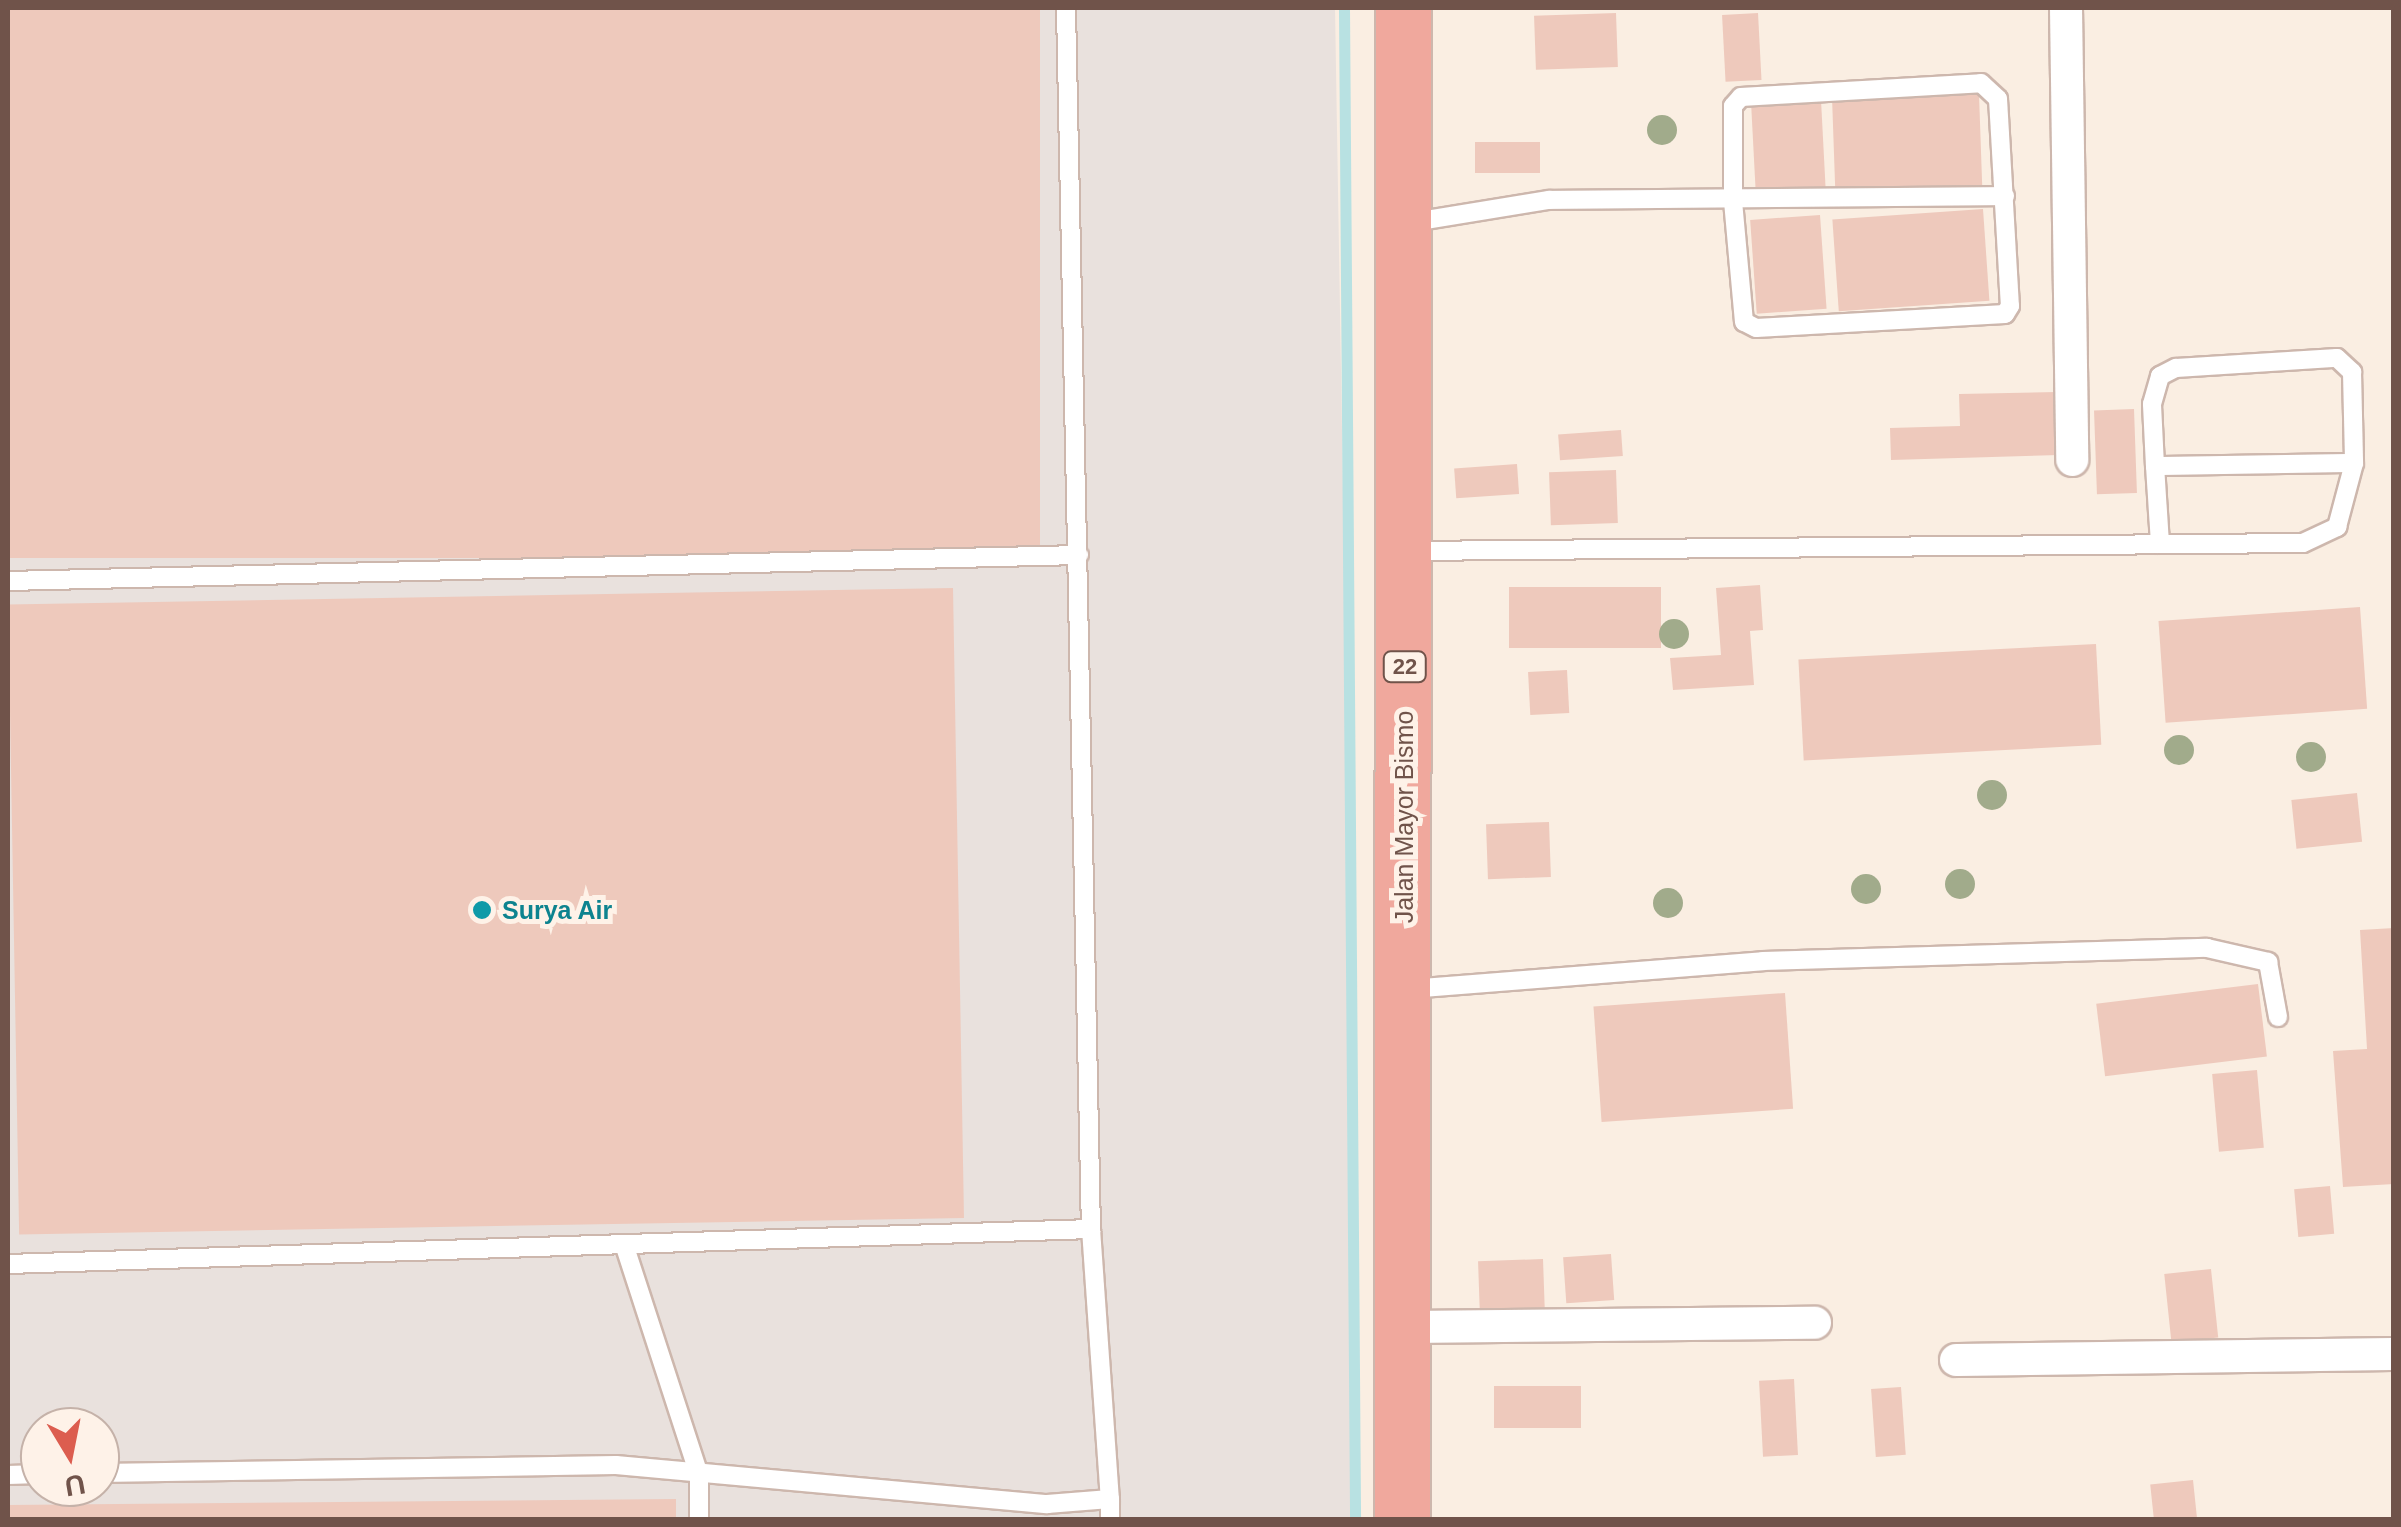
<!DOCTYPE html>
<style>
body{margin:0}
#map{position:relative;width:2401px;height:1527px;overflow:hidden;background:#faeee2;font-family:Helvetica,sans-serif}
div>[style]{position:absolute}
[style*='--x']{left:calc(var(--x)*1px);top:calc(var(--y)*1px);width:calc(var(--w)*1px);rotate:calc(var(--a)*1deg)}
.industrial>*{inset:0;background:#e9e1dd}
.stream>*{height:11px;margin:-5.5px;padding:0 5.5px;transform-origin:5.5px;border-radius:5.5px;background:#b8e1e2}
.building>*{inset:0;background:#eec9bc;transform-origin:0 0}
.roads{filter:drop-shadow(2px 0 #cdb7ad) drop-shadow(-2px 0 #cdb7ad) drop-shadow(0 2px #cdb7ad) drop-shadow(0 -2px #cdb7ad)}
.lane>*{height:18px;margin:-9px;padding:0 9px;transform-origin:9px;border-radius:9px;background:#fff}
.street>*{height:32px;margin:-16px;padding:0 16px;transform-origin:16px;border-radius:16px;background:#fff}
.highway>*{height:55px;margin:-27.5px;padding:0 27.5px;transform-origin:27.5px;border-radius:27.5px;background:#f0a89d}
.trees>*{width:30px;height:30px;margin:-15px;border-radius:50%;background:#a1ab8b}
.dots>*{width:28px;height:28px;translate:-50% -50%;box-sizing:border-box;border:5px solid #fef2e8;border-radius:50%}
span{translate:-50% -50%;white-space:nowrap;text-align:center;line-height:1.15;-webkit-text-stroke:10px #fef2e8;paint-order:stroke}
.shield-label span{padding:2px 8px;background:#fef2e8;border:2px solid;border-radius:8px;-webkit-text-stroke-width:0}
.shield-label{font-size:22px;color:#70534a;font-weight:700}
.street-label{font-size:25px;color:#70534a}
.culture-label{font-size:25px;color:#0d838f;font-weight:700}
.left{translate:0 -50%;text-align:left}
.frame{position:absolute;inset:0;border:10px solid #70534a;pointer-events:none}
.north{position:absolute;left:20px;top:1407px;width:100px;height:100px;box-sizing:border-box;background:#fef2e8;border:2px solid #c5b2a9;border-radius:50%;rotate:170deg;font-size:28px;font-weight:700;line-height:40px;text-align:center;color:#70534a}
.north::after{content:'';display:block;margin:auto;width:35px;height:45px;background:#dc5d4f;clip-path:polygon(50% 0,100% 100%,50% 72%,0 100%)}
</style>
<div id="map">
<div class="industrial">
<i style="clip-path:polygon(evenodd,8px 8px,1335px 8px,1360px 1519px,8px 1520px,8px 8px,40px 1427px,100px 1427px,100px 1487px,40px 1487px,40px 1427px)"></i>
</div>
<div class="stream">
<i style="--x:1344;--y:8;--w:1512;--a:89.58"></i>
</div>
<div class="building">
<i style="left:8px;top:8px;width:1032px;height:550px"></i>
<i style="left:1616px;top:13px;width:54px;height:82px;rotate:88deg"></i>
<i style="left:1758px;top:13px;width:67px;height:36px;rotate:87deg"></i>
<i style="left:1979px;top:94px;width:92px;height:147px;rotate:88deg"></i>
<i style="left:1821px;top:100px;width:91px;height:70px;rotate:87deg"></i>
<i style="left:1540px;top:142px;width:31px;height:65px;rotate:90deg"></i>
<i style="left:1983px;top:209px;width:92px;height:151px;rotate:86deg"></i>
<i style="left:1820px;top:215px;width:94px;height:70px;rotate:86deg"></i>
<i style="clip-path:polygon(2057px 392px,2059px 455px,1891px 460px,1890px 428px,1960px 426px,1959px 394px)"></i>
<i style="left:2134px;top:409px;width:84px;height:40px;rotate:88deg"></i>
<i style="left:1621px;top:430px;width:26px;height:63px;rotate:86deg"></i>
<i style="left:1517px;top:464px;width:30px;height:63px;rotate:86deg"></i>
<i style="left:1616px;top:470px;width:53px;height:67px;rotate:88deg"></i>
<i style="clip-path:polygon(1760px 585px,1763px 630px,1750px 631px,1754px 685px,1673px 690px,1670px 658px,1721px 655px,1716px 588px)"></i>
<i style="left:1661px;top:587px;width:61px;height:152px;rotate:90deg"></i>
<i style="left:953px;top:588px;width:630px;height:945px;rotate:89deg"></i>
<i style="left:2360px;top:607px;width:102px;height:202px;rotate:86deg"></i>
<i style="left:2096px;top:644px;width:101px;height:298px;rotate:87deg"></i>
<i style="left:1567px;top:670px;width:43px;height:39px;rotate:87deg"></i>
<i style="left:2357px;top:793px;width:49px;height:66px;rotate:84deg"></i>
<i style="left:1549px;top:822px;width:55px;height:63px;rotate:88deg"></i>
<i style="clip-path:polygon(2394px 928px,2394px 1184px,2343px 1187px,2333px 1051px,2367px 1049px,2360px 930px)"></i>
<i style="left:2258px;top:984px;width:73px;height:163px;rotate:83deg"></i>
<i style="left:1785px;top:993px;width:116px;height:192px;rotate:86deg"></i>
<i style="left:2257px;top:1070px;width:78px;height:45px;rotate:85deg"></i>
<i style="left:2330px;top:1186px;width:48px;height:36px;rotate:85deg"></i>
<i style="left:1611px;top:1254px;width:46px;height:48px;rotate:86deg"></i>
<i style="left:1543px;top:1259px;width:55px;height:65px;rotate:88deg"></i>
<i style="left:2211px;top:1269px;width:69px;height:47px;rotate:84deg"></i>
<i style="left:1794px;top:1379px;width:76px;height:35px;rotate:87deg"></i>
<i style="left:1494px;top:1386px;width:87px;height:42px"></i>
<i style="left:1901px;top:1387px;width:68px;height:30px;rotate:86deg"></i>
<i style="left:2193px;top:1480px;width:40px;height:43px;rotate:84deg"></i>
<i style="clip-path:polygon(676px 1499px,676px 1520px,8px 1520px,8px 1505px)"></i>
</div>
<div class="roads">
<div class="lane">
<i style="--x:1066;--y:8;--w:1221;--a:88.83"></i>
<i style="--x:1091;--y:1229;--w:271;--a:86"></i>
<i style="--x:1981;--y:83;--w:23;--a:43"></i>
<i style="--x:1998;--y:99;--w:207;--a:86.7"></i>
<i style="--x:2010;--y:306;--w:9;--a:122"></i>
<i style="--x:2005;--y:314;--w:249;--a:176.8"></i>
<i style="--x:1756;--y:328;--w:13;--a:-153"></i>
<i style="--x:1744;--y:322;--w:121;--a:-95.2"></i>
<i style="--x:1733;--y:201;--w:95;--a:-90"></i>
<i style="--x:1733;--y:106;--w:12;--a:-48"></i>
<i style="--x:1741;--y:97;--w:240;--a:-3.3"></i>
<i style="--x:1408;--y:223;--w:143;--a:-9.3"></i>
<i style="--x:1549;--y:200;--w:456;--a:-0.5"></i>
<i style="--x:2155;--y:466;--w:78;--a:86.3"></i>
<i style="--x:1406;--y:551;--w:897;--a:-0.51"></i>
<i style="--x:2303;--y:543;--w:38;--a:-25"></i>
<i style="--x:2337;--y:527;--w:66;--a:-75.1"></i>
<i style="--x:2354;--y:463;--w:199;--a:179.1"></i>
<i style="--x:2155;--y:466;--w:62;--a:-92.8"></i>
<i style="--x:2152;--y:404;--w:29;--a:-74"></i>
<i style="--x:2160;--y:376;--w:18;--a:-27"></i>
<i style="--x:2176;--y:368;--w:161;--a:-3.6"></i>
<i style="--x:2337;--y:358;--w:21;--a:43"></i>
<i style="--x:2352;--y:372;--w:91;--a:88.7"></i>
<i style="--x:8;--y:581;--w:1071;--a:-1.39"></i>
<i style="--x:1409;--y:989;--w:355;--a:-4.5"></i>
<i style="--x:1763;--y:961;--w:444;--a:-1.7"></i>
<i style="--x:2207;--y:948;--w:63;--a:12.9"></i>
<i style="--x:2268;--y:962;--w:56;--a:79.7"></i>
<i style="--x:624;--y:1244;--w:243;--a:72"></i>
<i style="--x:699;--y:1475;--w:45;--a:90"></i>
<i style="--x:8;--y:1264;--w:1084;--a:-1.85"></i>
<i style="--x:100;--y:1473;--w:516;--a:-0.89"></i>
<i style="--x:616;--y:1465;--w:433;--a:5.2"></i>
<i style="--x:1047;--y:1504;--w:63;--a:-4.5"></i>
<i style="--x:1110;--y:1499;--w:21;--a:90"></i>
<i style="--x:8;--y:1475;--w:32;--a:-2"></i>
</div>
<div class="street">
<i style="--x:2066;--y:8;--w:452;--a:89.2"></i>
<i style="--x:1402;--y:1327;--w:413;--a:-0.6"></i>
<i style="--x:1956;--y:1360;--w:438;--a:-0.8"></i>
</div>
<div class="highway">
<i style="--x:1402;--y:1520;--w:1512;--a:-89.96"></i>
</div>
</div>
<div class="trees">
<i style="left:1662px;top:130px"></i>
<i style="left:1674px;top:634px"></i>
<i style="left:2179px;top:750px"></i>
<i style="left:2311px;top:757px"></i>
<i style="left:1992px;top:795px"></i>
<i style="left:1960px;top:884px"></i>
<i style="left:1866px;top:889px"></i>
<i style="left:1668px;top:903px"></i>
</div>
<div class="dots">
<i style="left:482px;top:910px;background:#0f9aa8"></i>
</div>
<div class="shield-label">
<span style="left:1405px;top:667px">22</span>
</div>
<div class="street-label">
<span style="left:1404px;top:817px;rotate:-90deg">Jalan Mayor Bismo</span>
</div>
<div class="culture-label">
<span class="left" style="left:502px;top:910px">Surya Air</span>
</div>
<div class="frame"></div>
<div class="north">U</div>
</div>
